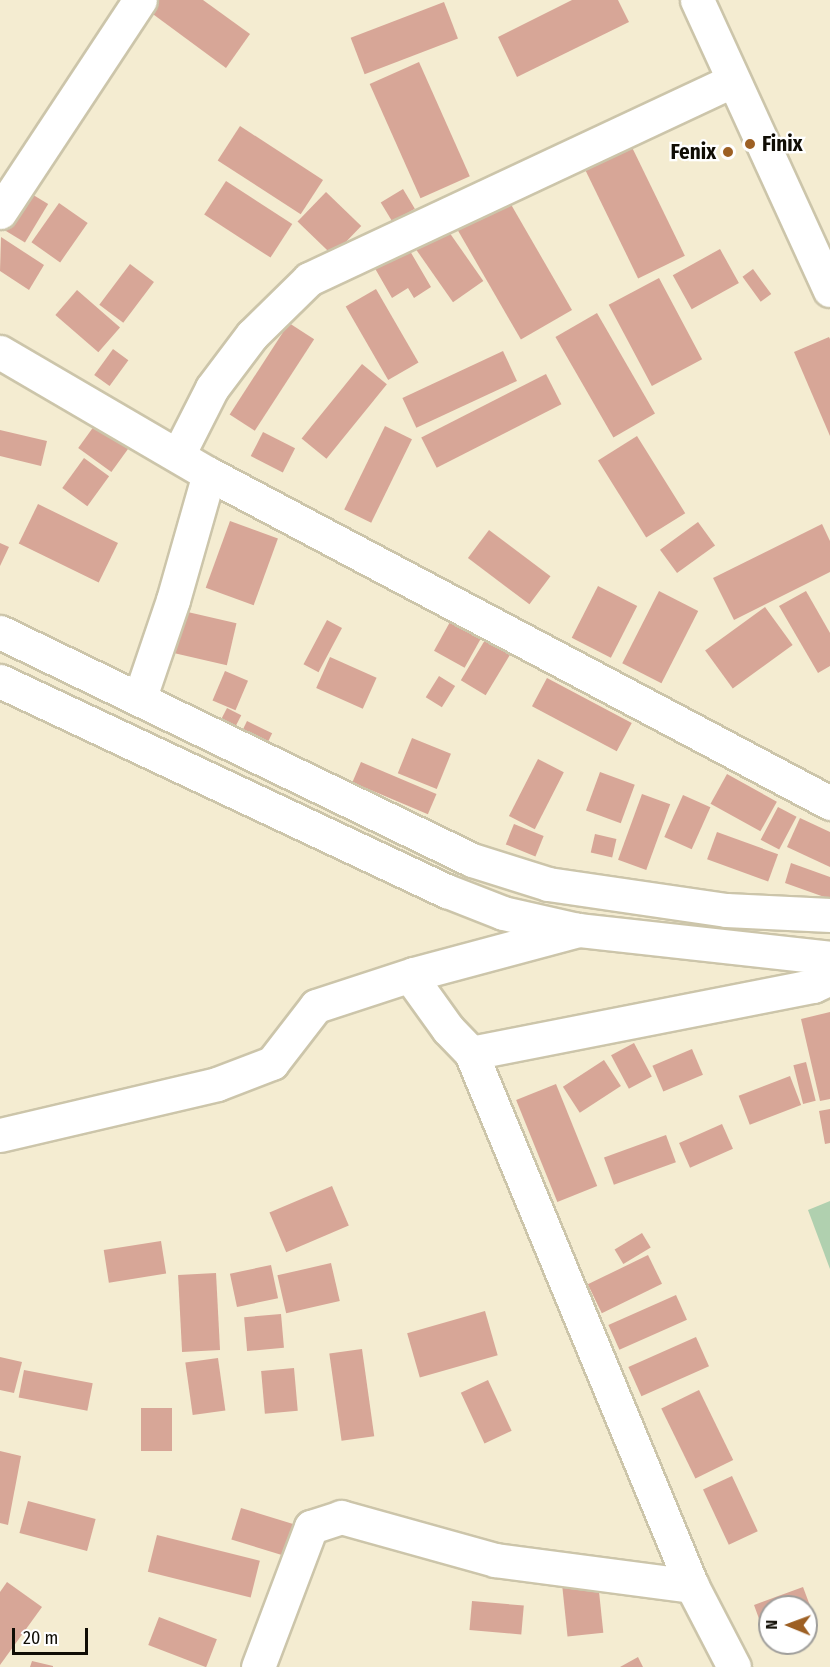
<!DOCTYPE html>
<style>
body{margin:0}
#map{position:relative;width:830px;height:1667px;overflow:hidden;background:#f4ecd1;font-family:"Fira Sans Condensed",sans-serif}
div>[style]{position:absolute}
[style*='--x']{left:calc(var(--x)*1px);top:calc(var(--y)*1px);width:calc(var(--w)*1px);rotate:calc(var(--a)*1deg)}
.green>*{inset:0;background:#b0d0af}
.building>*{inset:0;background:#d7a697;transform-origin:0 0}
.roads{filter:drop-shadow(2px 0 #ccc5aa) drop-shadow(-2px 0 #ccc5aa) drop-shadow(0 2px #ccc5aa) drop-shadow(0 -2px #ccc5aa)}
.minor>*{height:33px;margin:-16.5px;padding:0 16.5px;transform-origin:16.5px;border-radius:16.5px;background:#fff}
.major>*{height:33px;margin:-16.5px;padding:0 16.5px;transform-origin:16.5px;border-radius:16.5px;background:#fff}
.dots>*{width:16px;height:16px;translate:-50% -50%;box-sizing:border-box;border:3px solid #fff;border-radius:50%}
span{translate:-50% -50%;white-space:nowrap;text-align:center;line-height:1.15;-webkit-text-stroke:4.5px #fff;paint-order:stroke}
.poi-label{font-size:21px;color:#100d05;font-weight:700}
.left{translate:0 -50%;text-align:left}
.right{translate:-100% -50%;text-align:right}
.north{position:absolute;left:758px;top:1595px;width:60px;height:60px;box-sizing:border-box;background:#fff;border:2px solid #9f9e9b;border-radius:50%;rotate:271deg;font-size:16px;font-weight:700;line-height:24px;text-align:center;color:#100d05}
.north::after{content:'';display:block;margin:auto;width:21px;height:27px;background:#9d6024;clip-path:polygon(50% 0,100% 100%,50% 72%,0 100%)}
.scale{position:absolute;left:12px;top:1628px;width:76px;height:27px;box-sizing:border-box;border:3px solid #100d05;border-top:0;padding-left:8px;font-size:18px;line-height:21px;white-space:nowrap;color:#100d05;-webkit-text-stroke:4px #fff;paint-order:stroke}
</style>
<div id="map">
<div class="green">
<i style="clip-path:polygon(830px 1201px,830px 1269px,808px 1210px)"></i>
</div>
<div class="building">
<i style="clip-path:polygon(152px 0,203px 0,250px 34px,226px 68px,146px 9px)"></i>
<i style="clip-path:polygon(572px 0,618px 0,629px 22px,517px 77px,498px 37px)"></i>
<i style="left:444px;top:2px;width:39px;height:100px;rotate:69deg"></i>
<i style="left:419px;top:62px;width:125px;height:54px;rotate:66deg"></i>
<i style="left:240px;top:126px;width:99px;height:41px;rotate:33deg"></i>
<i style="left:627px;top:137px;width:132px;height:52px;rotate:64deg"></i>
<i style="left:226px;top:181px;width:79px;height:40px;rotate:33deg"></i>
<i style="left:403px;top:189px;width:23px;height:26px;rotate:59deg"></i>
<i style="left:25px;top:190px;width:27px;height:45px;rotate:31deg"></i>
<i style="left:326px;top:192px;width:49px;height:41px;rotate:44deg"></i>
<i style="left:505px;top:194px;width:134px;height:59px;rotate:60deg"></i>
<i style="left:59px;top:203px;width:35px;height:48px;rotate:35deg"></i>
<i style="left:442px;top:222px;width:72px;height:37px;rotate:55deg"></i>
<i style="clip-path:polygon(1px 237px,44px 265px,29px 290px,0 271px)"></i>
<i style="clip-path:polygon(403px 239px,431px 287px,414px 298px,408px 288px,392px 298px,373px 265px)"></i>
<i style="left:720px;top:249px;width:39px;height:54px;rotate:61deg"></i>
<i style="left:130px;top:264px;width:30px;height:51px;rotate:37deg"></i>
<i style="left:753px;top:269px;width:31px;height:13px;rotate:54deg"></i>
<i style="left:659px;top:278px;width:92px;height:57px;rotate:62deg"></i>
<i style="left:376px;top:289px;width:85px;height:35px;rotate:60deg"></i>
<i style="left:77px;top:290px;width:57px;height:33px;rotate:41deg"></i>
<i style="left:597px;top:313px;width:116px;height:48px;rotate:60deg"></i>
<i style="left:289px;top:323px;width:30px;height:109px;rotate:33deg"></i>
<i style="clip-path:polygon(829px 337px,830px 339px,830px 436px,794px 352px)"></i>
<i style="left:113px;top:349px;width:19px;height:32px;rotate:36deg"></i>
<i style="left:503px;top:351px;width:33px;height:111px;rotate:65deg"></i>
<i style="left:362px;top:364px;width:32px;height:96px;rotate:39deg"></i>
<i style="left:546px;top:374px;width:34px;height:140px;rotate:63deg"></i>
<i style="left:97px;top:422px;width:41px;height:32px;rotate:36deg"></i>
<i style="left:385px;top:426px;width:30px;height:93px;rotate:26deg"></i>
<i style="clip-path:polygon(0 430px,47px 441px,41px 466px,0 456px)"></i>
<i style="left:263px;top:432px;width:36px;height:27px;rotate:27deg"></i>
<i style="left:637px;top:436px;width:91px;height:46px;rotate:58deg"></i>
<i style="left:84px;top:458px;width:31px;height:37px;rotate:36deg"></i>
<i style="left:38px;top:504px;width:89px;height:44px;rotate:26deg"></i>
<i style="left:230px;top:521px;width:51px;height:71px;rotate:20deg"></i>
<i style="left:698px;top:522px;width:29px;height:47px;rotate:54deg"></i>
<i style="clip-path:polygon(822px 524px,830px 541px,830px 572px,734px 620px,713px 578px)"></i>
<i style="left:489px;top:530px;width:77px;height:35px;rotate:37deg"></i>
<i style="clip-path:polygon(0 543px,9px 547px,0 566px)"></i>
<i style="left:598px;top:586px;width:44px;height:58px;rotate:27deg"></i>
<i style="left:659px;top:591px;width:44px;height:81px;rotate:27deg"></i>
<i style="clip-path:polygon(806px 591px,830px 633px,830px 666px,818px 673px,779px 606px)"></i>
<i style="left:765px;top:607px;width:47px;height:74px;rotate:54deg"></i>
<i style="left:179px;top:610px;width:59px;height:43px;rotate:13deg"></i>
<i style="left:327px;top:620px;width:17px;height:50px;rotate:28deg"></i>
<i style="left:450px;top:622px;width:35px;height:33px;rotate:29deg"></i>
<i style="left:485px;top:640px;width:29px;height:47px;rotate:31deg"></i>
<i style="left:330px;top:657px;width:51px;height:34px;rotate:24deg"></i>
<i style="left:225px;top:671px;width:25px;height:32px;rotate:23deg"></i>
<i style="left:439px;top:676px;width:19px;height:25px;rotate:32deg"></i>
<i style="left:547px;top:678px;width:96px;height:32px;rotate:28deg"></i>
<i style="left:227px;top:708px;width:16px;height:13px;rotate:27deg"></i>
<i style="left:247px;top:721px;width:28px;height:23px;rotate:26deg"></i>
<i style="left:412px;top:738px;width:42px;height:38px;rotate:22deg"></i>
<i style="left:538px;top:759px;width:29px;height:64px;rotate:27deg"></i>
<i style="left:361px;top:762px;width:82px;height:22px;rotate:23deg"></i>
<i style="left:600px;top:772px;width:37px;height:41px;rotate:20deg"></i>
<i style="left:727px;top:774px;width:57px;height:34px;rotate:29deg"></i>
<i style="left:642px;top:794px;width:30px;height:70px;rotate:20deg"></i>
<i style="left:683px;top:795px;width:30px;height:46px;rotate:24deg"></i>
<i style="left:778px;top:807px;width:21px;height:37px;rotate:28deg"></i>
<i style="clip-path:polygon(800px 818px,830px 832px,830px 867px,787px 847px)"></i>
<i style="left:514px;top:824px;width:32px;height:22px;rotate:22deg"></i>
<i style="left:717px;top:832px;width:65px;height:29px;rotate:20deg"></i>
<i style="left:595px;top:834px;width:22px;height:19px;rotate:13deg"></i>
<i style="clip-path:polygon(791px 863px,830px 877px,830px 899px,785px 883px)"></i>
<i style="clip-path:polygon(830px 1012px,830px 1099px,820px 1101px,801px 1019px)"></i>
<i style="left:634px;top:1043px;width:38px;height:26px;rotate:62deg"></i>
<i style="left:692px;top:1049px;width:28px;height:43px;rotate:67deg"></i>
<i style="left:604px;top:1060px;width:31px;height:49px;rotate:57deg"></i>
<i style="left:806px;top:1062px;width:40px;height:13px;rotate:76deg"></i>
<i style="left:790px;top:1076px;width:31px;height:55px;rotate:69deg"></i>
<i style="left:556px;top:1084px;width:110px;height:43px;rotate:68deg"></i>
<i style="clip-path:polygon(830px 1109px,830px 1143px,825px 1144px,819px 1111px)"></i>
<i style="left:722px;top:1124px;width:27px;height:47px;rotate:66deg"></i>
<i style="left:666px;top:1135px;width:29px;height:66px;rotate:70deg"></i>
<i style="left:332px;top:1186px;width:43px;height:68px;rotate:67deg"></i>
<i style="left:642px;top:1233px;width:17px;height:32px;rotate:59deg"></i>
<i style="left:161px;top:1241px;width:33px;height:58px;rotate:81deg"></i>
<i style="left:648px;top:1255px;width:32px;height:67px;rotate:64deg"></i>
<i style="left:331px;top:1263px;width:39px;height:55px;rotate:77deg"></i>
<i style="left:271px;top:1265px;width:34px;height:42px;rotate:78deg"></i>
<i style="left:216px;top:1273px;width:77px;height:38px;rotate:87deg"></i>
<i style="left:676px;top:1295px;width:27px;height:74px;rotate:66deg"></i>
<i style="left:485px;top:1311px;width:46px;height:81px;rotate:74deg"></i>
<i style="left:281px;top:1314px;width:34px;height:37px;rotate:85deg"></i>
<i style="left:696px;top:1337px;width:32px;height:74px;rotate:66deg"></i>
<i style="left:362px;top:1349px;width:88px;height:33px;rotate:82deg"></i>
<i style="clip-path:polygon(0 1357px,22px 1362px,14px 1393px,0 1390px)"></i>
<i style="left:218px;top:1358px;width:53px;height:33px;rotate:82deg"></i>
<i style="left:294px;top:1368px;width:43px;height:33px;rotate:85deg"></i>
<i style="left:24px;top:1370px;width:70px;height:28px;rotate:11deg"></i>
<i style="left:488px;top:1380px;width:56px;height:30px;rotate:65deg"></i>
<i style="left:699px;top:1390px;width:78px;height:42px;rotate:64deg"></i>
<i style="left:141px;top:1408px;width:31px;height:43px"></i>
<i style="clip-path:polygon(0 1451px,21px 1456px,8px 1525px,0 1523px)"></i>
<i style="left:732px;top:1476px;width:61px;height:32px;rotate:65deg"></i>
<i style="left:28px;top:1501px;width:70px;height:33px;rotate:15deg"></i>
<i style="left:241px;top:1508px;width:57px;height:33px;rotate:17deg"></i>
<i style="left:157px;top:1535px;width:106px;height:38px;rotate:14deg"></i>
<i style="clip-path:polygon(7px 1582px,42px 1607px,0 1665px,0 1592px)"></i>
<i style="left:598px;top:1582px;width:51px;height:36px;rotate:84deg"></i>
<i style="clip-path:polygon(803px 1587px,815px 1619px,806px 1623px,806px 1607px,770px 1607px,770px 1636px,766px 1638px,754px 1605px)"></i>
<i style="left:472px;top:1601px;width:52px;height:29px;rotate:5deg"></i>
<i style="left:159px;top:1617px;width:62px;height:30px;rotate:21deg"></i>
<i style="clip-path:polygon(638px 1657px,643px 1667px,620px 1667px)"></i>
<i style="clip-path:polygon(32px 1661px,53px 1666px,53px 1667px,30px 1667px)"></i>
</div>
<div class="roads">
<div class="minor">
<i style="--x:0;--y:212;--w:254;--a:-56.6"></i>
<i style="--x:0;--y:352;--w:242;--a:30.3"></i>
<i style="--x:209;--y:474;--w:703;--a:27.91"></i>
<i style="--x:178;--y:455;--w:75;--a:-63.1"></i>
<i style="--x:212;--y:388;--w:66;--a:-53"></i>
<i style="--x:252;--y:335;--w:80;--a:-44.5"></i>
<i style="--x:309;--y:279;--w:466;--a:-25.1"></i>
<i style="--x:140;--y:697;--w:102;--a:-71.2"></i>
<i style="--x:173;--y:600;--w:131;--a:-74.1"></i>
<i style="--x:414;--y:974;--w:9;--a:84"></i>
<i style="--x:415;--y:983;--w:57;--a:54.3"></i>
<i style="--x:448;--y:1029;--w:33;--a:46"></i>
<i style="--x:471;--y:1053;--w:577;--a:67.48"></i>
<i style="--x:692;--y:1586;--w:91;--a:62.6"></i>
<i style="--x:471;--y:1053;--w:349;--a:-11.1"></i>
<i style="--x:813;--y:986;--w:19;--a:-25"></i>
<i style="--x:0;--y:1135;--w:223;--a:-13.2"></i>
<i style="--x:217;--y:1084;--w:59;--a:-20.9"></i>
<i style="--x:272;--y:1063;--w:72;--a:-52.3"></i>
<i style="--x:316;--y:1006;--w:103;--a:-18.1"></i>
<i style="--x:414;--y:974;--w:170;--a:-15"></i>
<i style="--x:258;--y:1667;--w:150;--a:-69.3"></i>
<i style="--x:311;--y:1527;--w:32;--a:-18"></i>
<i style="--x:341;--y:1517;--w:160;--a:15.6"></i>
<i style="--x:495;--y:1560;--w:199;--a:7.5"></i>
</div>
<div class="major">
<i style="--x:697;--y:0;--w:319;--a:65.4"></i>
<i style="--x:0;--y:632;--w:524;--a:25.78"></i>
<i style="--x:472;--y:860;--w:80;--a:17.5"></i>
<i style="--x:548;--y:884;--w:180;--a:8.3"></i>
<i style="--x:726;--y:910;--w:104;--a:2.8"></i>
<i style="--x:0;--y:681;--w:494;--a:25.2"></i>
<i style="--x:447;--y:891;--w:60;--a:21.4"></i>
<i style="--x:503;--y:913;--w:77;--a:12.8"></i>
<i style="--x:578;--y:930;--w:254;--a:6.3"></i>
</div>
</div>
<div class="dots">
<i style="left:750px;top:144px;background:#9d6024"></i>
<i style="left:728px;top:152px;background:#9d6024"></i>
</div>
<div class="poi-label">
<span class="left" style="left:762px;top:144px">Finix</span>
<span class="right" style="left:716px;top:152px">Fenix</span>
</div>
<div class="north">N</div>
<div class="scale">20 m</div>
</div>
